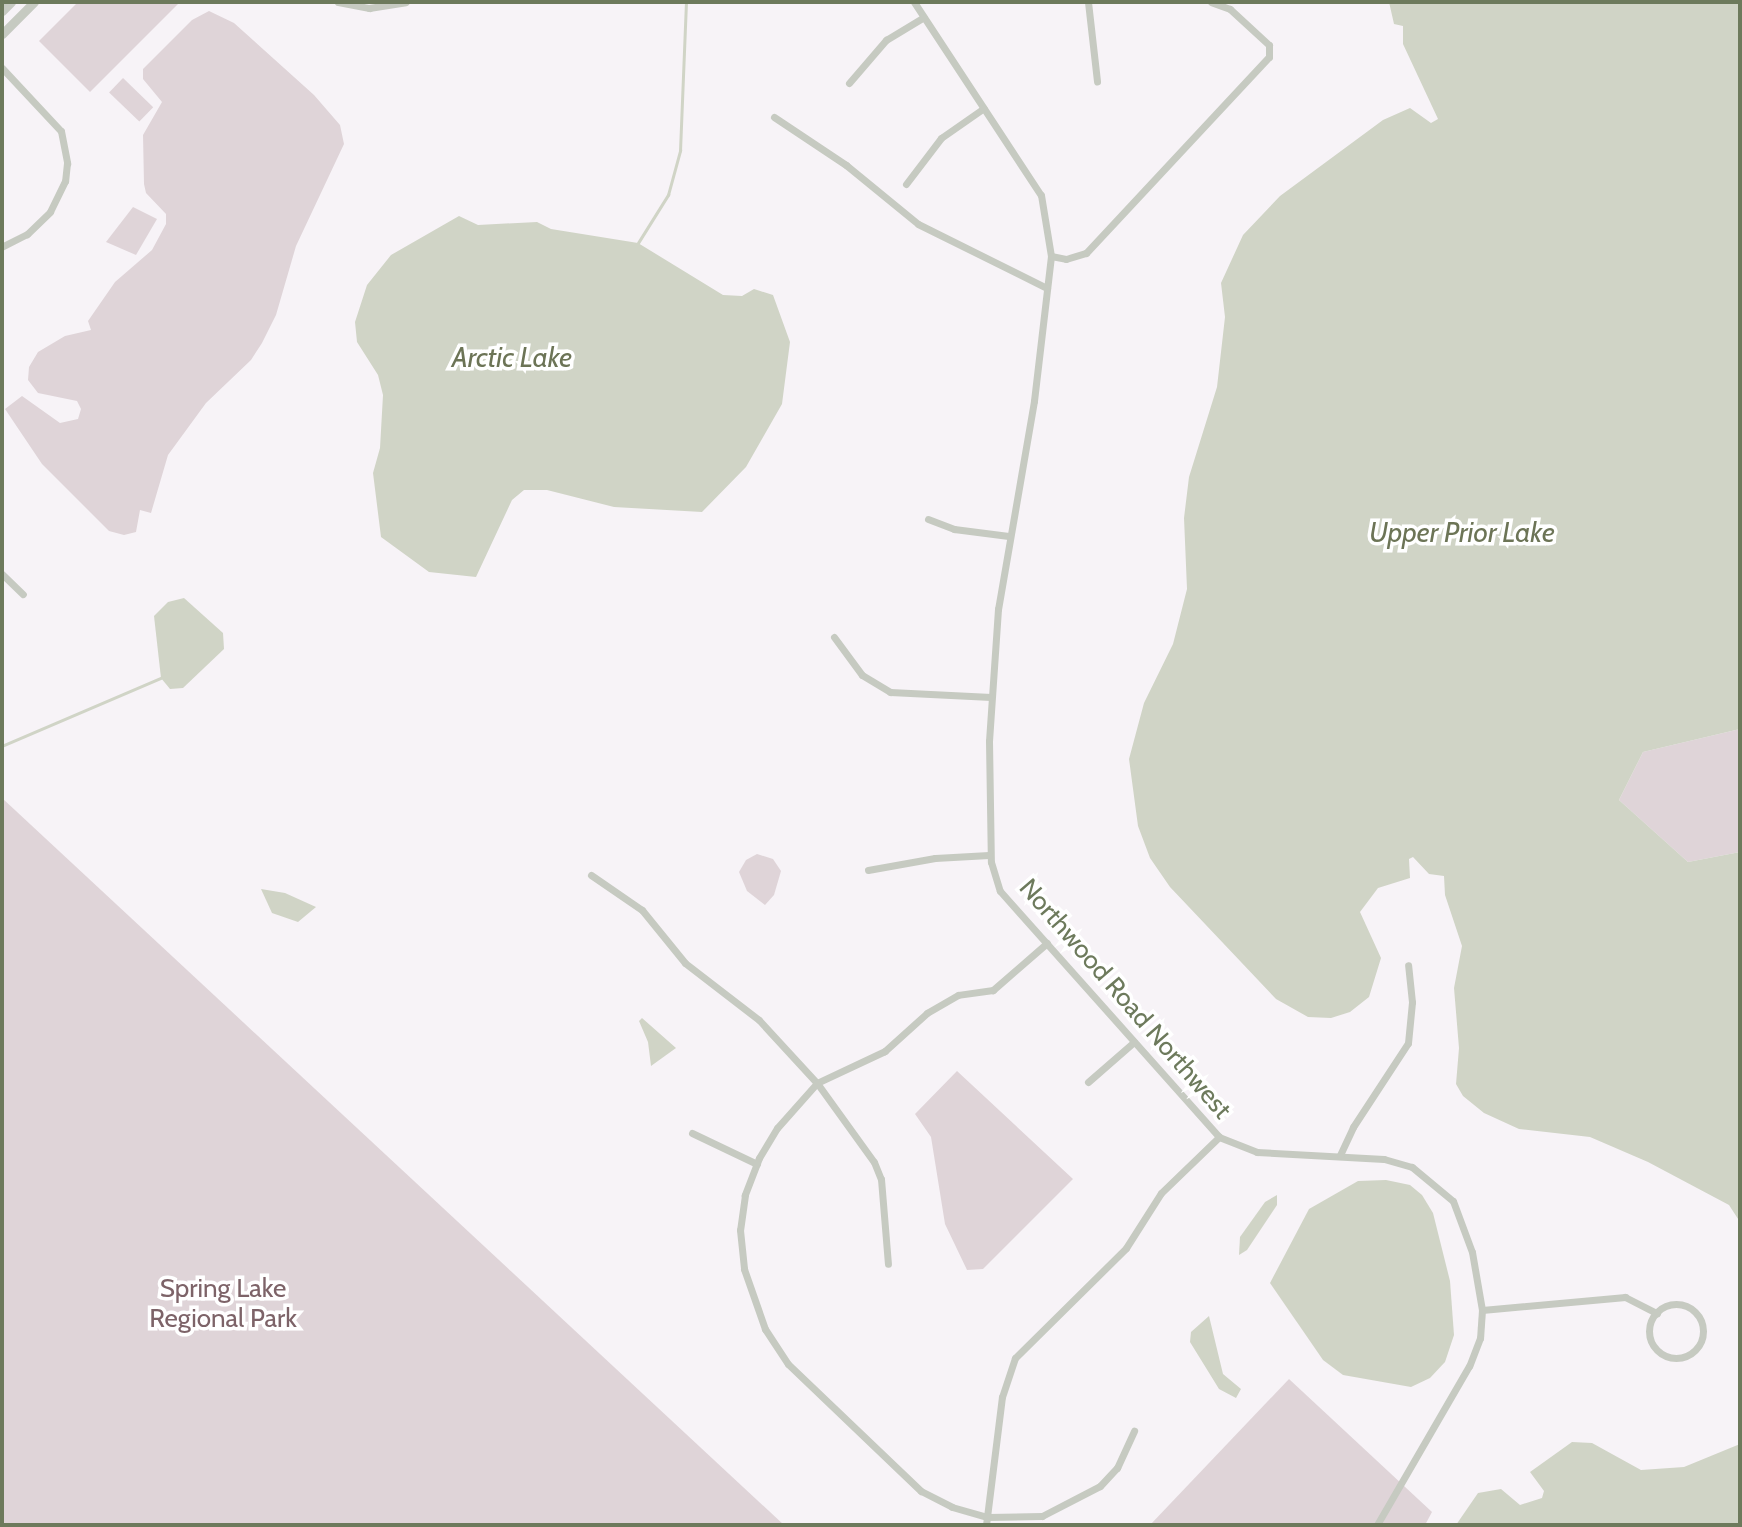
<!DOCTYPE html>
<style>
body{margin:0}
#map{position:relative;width:1742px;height:1527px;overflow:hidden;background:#f7f3f7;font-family:Cabin,sans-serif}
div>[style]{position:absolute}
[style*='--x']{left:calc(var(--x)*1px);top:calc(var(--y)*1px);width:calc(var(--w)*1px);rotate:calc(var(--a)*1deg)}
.green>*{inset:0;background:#dfd4d8;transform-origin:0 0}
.water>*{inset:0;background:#d0d4c6}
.stream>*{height:2.5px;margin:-1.25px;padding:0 1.25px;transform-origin:1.25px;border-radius:1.25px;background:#d0d4c6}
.minor>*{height:7px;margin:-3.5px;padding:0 3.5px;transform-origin:3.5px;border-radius:3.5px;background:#c6cac1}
.minor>.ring{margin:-3.5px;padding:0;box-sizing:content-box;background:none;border:7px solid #c6cac1;border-radius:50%}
.tertiary>*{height:9px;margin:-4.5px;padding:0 4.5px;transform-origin:4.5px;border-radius:4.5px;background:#c6cac1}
span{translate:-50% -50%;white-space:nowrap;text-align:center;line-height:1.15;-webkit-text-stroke:7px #fff;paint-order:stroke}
.street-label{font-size:26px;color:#6d7a5c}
.park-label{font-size:26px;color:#7d6368}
.water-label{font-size:28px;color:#6c7456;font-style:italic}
.frame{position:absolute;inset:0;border:4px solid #6d7a5c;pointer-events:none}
</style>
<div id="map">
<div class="green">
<i style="clip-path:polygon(78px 2px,180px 2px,90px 92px,39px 41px)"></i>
<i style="clip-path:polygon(209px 11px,234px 23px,314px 95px,340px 125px,344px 144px,296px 246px,276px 315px,262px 343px,251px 360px,206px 403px,168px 455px,151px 513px,140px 510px,136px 532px,124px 535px,109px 531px,42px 464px,5px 409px,22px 396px,60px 423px,78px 419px,81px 409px,77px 401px,38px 393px,28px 380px,29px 367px,38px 352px,65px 336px,91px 330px,88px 321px,115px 282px,152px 250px,166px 224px,166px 214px,146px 193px,144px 184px,143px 135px,162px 102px,143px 79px,143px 69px,192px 20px)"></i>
<i style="left:123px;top:78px;width:42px;height:20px;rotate:44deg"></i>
<i style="clip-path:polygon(133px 207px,157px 219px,136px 255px,106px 242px)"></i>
<i style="clip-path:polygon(1740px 729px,1740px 852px,1688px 862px,1619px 800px,1643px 752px)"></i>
<i style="clip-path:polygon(2px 798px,784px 1525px,2px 1525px)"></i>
<i style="clip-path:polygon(757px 854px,773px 859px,781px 871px,774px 895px,765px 905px,747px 891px,739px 872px,746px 860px)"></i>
<i style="clip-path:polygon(957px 1071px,1073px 1179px,983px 1269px,967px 1270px,945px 1224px,931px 1137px,915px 1114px)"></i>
<i style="clip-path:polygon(1289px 1379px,1432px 1512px,1425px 1525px,1150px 1525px)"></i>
</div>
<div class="water">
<i style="clip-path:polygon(1389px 2px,1740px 2px,1740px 729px,1643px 752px,1619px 800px,1688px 862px,1740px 852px,1740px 1222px,1729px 1205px,1648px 1162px,1590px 1137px,1519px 1129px,1484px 1113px,1463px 1096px,1456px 1084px,1459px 1048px,1454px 988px,1462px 946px,1445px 895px,1444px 876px,1429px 874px,1413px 857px,1409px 859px,1410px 878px,1378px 888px,1360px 912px,1381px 958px,1369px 997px,1350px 1012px,1331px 1018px,1308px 1017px,1276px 999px,1170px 887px,1150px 858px,1138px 826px,1129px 759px,1144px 703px,1173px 644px,1187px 589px,1184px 518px,1189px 477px,1217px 387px,1225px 317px,1221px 283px,1243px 235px,1280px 196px,1383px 120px,1410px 108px,1431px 123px,1438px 119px,1403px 44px,1403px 26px,1394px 24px)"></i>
<i style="clip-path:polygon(459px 216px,478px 225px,537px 222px,551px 229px,638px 243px,723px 295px,742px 296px,754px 289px,773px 295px,790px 342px,782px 404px,746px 467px,702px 512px,614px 507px,547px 490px,524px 490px,512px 500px,476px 577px,429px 572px,381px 537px,373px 473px,380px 448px,383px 395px,378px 375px,357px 342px,355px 322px,367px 285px,391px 255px)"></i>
<i style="clip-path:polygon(184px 598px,223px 633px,224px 649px,183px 688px,170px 689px,161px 678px,154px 616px,168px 602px)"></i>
<i style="clip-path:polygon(261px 889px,285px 893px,316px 907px,298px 922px,272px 913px)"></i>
<i style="clip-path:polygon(642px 1018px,676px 1048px,651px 1066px,648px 1042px,639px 1021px)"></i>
<i style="clip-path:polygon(1386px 1180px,1410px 1185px,1422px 1195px,1433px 1213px,1450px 1281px,1454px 1335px,1445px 1362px,1430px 1378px,1411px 1387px,1343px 1375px,1323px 1360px,1270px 1283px,1309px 1209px,1358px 1181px)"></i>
<i style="clip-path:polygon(1277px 1195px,1277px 1205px,1247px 1250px,1239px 1255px,1240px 1237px,1265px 1202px)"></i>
<i style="clip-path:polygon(1209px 1316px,1223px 1374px,1241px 1389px,1236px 1398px,1219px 1389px,1190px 1342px,1191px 1332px)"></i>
<i style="clip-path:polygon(1572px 1442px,1592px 1443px,1641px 1470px,1684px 1467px,1740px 1444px,1740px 1525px,1456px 1525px,1478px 1493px,1501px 1489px,1520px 1505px,1542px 1498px,1544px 1491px,1530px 1472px)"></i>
</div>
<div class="stream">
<i style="--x:638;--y:243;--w:57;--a:-58"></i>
<i style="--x:668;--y:195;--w:46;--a:-74.7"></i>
<i style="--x:680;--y:151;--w:149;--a:-87.7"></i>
<i style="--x:2;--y:746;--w:173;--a:-23.2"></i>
</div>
<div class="minor">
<i style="--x:338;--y:2;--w:32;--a:11"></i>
<i style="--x:369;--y:8;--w:37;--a:-9"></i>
<i style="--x:914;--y:2;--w:231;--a:56.7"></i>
<i style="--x:1041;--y:195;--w:62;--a:80.7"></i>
<i style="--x:1051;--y:256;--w:146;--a:96.7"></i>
<i style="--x:1034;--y:401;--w:211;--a:99.8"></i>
<i style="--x:998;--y:609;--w:132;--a:93.9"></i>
<i style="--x:989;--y:741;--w:121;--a:89.1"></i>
<i style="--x:991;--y:862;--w:30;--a:73"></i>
<i style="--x:1000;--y:891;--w:329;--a:48.3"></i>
<i style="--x:1219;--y:1137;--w:41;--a:21.5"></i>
<i style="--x:1257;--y:1152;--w:127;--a:3.2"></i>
<i style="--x:1384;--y:1159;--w:29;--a:16"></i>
<i style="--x:1412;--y:1167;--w:53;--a:39.7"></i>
<i style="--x:1453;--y:1201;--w:54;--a:69.6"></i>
<i style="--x:1472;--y:1252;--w:59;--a:80.2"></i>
<i style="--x:1482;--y:1310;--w:28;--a:94"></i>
<i style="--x:1480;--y:1338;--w:30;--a:111"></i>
<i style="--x:1469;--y:1366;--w:184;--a:120.1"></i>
<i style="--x:1088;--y:2;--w:80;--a:83.5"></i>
<i style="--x:2;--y:68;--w:86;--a:46.9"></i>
<i style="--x:61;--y:131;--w:33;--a:79"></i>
<i style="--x:67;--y:163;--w:18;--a:96"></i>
<i style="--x:65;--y:181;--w:34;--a:116"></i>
<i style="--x:50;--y:212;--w:32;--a:136"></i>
<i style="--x:27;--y:234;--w:28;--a:153"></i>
<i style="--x:849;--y:83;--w:57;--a:-49.3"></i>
<i style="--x:886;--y:40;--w:44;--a:-31.2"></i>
<i style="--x:774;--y:117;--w:87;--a:33.7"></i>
<i style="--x:846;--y:165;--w:93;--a:39.3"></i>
<i style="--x:918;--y:224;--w:144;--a:26.4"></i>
<i style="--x:906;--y:184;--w:58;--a:-52.7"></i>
<i style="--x:941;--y:138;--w:52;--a:-34.9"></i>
<i style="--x:1051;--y:256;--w:15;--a:11"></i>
<i style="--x:1066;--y:259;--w:21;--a:-17"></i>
<i style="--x:1086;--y:253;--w:268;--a:-47"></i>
<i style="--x:1269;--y:57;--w:12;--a:-90"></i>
<i style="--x:1269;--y:45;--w:53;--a:-137.3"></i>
<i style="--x:1230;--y:9;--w:20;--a:-160"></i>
<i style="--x:928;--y:519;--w:28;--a:21"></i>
<i style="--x:954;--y:529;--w:55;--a:7.3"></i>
<i style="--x:2;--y:574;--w:29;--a:44"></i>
<i style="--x:834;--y:637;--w:47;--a:53.6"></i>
<i style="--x:862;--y:675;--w:33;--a:31"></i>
<i style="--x:890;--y:692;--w:101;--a:2.8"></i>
<i style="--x:868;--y:870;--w:68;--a:-10.2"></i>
<i style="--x:935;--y:858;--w:54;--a:-3.2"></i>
<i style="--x:591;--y:875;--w:62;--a:34.5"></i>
<i style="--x:642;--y:910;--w:68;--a:50.9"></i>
<i style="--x:685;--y:963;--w:93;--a:37.6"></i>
<i style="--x:759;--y:1020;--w:86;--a:47.4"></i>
<i style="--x:817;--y:1083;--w:97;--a:54.2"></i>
<i style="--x:874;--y:1162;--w:18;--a:68"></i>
<i style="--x:881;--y:1179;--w:85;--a:85.3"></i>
<i style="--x:1047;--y:943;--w:72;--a:139"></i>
<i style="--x:993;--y:990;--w:35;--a:172"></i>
<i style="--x:958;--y:995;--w:36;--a:150"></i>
<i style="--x:927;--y:1013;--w:57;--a:137.9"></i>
<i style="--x:885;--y:1051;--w:75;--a:154.8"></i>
<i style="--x:817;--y:1083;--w:60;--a:131.6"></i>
<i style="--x:777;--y:1128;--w:35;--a:121"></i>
<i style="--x:759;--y:1158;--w:40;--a:111"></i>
<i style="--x:745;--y:1195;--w:35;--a:98"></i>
<i style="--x:740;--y:1230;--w:39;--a:84"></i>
<i style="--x:744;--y:1269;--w:64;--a:70.7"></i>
<i style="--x:765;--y:1329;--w:42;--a:56.7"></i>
<i style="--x:788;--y:1364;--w:184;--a:43.7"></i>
<i style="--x:921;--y:1491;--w:35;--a:27"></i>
<i style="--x:952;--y:1507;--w:36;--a:16"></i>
<i style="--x:987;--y:1517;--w:55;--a:-1"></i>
<i style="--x:1042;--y:1516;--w:65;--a:-27.3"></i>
<i style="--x:1100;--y:1486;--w:25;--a:-47"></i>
<i style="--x:1117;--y:1468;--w:41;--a:-65.3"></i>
<i style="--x:1088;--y:1082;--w:61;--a:-41"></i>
<i style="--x:692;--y:1133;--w:72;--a:25.5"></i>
<i style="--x:1340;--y:1155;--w:31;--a:-65"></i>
<i style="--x:1353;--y:1127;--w:100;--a:-56.8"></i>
<i style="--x:1408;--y:1043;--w:41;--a:-84.4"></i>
<i style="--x:1412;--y:1002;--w:37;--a:-96"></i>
<i class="ring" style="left:1649px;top:1304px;width:47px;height:47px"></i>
<i style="--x:1482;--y:1310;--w:144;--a:-5.2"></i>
<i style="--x:1625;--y:1297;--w:36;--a:27"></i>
<i style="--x:986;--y:1525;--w:129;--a:-82.9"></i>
<i style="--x:1002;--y:1397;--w:41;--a:-71.6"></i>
<i style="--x:1015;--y:1358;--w:156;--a:-44.7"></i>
<i style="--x:1126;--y:1248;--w:65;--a:-57.5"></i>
<i style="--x:1161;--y:1193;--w:81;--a:-44"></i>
</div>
<div class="tertiary">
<i style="--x:2;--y:11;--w:13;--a:-45"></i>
<i style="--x:2;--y:34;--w:45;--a:-45"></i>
</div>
<div class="street-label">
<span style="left:1125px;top:999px;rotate:49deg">Northwood Road Northwest</span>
</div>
<div class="park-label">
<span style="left:223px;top:1304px">Spring Lake<br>Regional Park</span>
</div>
<div class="water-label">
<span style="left:512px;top:357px">Arctic Lake</span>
<span style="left:1462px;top:532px">Upper Prior Lake</span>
</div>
<div class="frame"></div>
</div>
